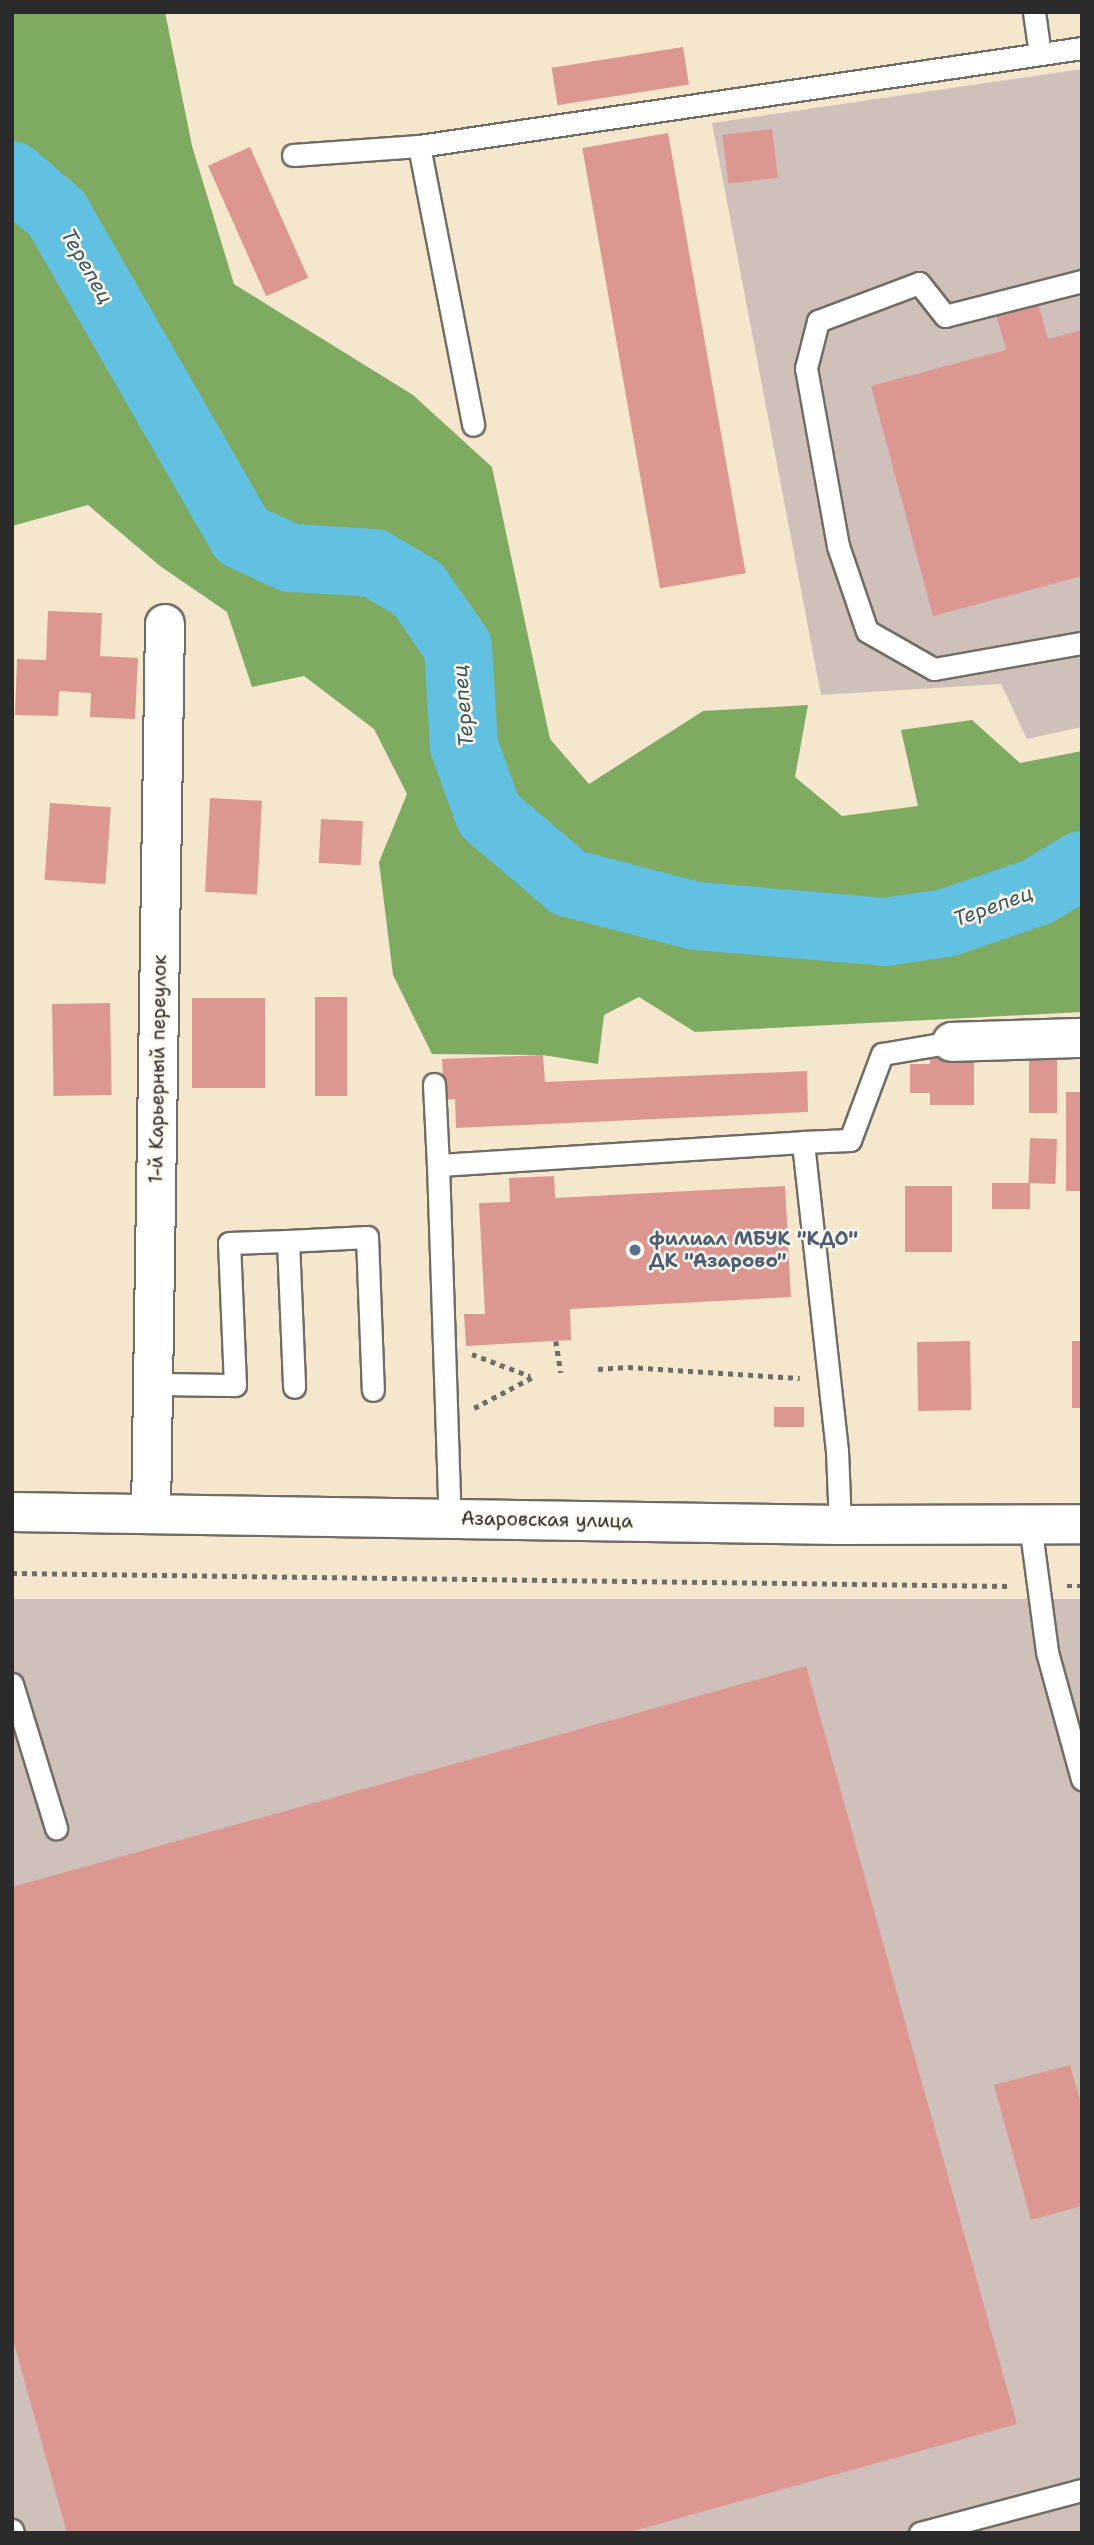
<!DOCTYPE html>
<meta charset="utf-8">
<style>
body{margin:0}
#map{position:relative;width:1094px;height:2545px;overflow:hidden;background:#f5e7ce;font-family:"Shantell Sans",sans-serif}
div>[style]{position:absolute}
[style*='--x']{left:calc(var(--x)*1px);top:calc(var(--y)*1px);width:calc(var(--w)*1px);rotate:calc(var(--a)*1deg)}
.industrial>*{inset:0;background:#cfc1ba;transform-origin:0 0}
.forest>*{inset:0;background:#7eaa62}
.river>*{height:68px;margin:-34px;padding:0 34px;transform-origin:34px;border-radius:34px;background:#62c0e0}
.building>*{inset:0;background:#dd9793;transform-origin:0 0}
.path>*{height:4.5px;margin-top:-2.25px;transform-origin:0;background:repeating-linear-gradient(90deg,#726d64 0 5px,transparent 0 10px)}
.roads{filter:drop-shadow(2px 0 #726d64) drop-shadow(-2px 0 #726d64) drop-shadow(0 2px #726d64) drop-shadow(0 -2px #726d64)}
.service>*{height:21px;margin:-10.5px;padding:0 10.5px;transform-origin:10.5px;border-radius:10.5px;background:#fff}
.minor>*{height:38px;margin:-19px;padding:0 19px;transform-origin:19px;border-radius:19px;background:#fff}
.tertiary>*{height:38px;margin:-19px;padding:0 19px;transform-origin:19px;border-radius:19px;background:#fff}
.dots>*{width:19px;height:19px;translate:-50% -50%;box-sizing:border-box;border:4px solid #fbf7ec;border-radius:50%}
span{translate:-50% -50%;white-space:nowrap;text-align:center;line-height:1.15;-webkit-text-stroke:5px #fbf7ec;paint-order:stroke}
.street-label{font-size:19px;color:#2b2b2b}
.service-label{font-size:19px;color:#4e5e75;font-weight:700}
.left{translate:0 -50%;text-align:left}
.water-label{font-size:21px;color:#3c5861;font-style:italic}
.frame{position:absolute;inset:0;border:14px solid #2b2b2b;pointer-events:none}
</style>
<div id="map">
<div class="industrial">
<i style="clip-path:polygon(1082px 69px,1082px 727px,1027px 739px,1001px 684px,821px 695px,712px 123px)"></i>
<i style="left:1082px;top:1599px;width:934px;height:1070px;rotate:90deg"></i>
</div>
<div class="forest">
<i style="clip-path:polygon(12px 12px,165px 12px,192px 146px,234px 284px,413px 395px,492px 467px,550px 739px,589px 784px,703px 711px,808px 705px,795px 777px,842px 816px,918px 806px,901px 730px,972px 720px,1020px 763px,1082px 751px,1082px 1012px,695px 1032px,639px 997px,604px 1015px,598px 1064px,543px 1055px,432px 1054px,393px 975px,379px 862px,407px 794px,374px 729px,304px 676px,252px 687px,227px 612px,160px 566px,88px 505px,12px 526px)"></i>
</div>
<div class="river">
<i style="--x:12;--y:175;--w:60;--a:40.9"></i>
<i style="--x:57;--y:214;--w:371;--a:60.1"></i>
<i style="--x:242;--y:536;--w:54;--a:24.2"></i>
<i style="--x:291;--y:558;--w:83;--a:3.4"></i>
<i style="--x:374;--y:563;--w:51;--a:30.6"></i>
<i style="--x:418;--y:589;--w:70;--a:55.4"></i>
<i style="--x:458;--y:647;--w:99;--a:86.5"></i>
<i style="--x:464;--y:746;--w:73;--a:70.1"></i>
<i style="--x:489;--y:815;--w:105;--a:40.4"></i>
<i style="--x:569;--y:883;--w:131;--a:14.6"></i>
<i style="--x:696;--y:916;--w:190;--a:4.8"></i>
<i style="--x:885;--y:932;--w:62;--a:-8.4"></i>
<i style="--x:946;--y:923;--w:96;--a:-18.8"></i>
<i style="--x:1037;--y:892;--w:52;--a:-31"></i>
</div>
<div class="building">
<i style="left:683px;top:47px;width:38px;height:133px;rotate:81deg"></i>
<i style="left:772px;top:129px;width:49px;height:50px;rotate:83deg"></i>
<i style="left:668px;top:133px;width:447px;height:87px;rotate:80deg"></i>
<i style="left:250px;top:147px;width:143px;height:46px;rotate:66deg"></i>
<i style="clip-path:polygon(1038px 303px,1048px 339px,1082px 330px,1082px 576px,933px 616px,871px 386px,1006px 350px,996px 314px)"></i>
<i style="clip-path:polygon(48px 611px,102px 613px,100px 656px,138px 658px,135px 719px,90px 717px,91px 693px,59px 691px,58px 716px,15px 715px,17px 659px,46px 660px)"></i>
<i style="left:210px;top:798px;width:52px;height:94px;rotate:3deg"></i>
<i style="left:50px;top:803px;width:61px;height:77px;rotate:4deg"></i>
<i style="left:321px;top:819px;width:42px;height:44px;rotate:3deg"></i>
<i style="left:347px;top:997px;width:99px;height:32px;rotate:90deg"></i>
<i style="left:265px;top:998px;width:90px;height:73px;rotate:90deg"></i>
<i style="left:110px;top:1003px;width:92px;height:58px;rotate:89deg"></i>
<i style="left:1029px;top:1054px;width:28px;height:59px"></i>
<i style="clip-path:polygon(543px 1055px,545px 1082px,807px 1071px,808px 1112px,456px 1128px,455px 1099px,444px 1100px,442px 1059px)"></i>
<i style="clip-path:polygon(930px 1057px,974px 1057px,974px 1105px,930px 1105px,930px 1093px,910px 1093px,910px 1064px,930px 1064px)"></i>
<i style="left:1066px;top:1092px;width:16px;height:99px"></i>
<i style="left:1030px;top:1138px;width:27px;height:45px;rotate:2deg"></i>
<i style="clip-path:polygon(554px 1176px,555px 1198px,785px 1186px,791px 1297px,570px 1309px,571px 1340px,466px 1346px,464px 1314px,485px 1314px,479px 1203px,510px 1202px,509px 1178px)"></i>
<i style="left:992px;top:1183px;width:38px;height:26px"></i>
<i style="left:905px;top:1186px;width:47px;height:66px"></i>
<i style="left:970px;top:1341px;width:69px;height:53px;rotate:89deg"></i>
<i style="left:1072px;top:1341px;width:10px;height:67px"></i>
<i style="left:774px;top:1407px;width:30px;height:20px"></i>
<i style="clip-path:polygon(806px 1666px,1017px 2424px,626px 2533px,67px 2533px,12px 2336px,12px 1887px)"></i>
<i style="clip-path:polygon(1070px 2065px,1082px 2108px,1082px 2206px,1031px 2220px,994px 2085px)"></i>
</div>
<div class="path">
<i style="--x:556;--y:1341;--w:32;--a:81"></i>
<i style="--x:472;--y:1354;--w:62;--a:20.8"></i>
<i style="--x:598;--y:1369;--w:30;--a:-4"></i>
<i style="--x:628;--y:1367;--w:172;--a:3.7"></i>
<i style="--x:474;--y:1408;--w:69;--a:-27.7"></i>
<i style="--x:12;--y:1573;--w:997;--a:0.75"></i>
<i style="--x:1067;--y:1586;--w:15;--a:0"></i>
</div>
<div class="roads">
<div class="service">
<i style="--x:1034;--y:12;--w:42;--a:81.9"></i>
<i style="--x:419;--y:146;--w:284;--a:79"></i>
<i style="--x:293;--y:155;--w:126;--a:-4.1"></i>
<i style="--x:419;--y:146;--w:670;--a:-8.41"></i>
<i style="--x:1082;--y:281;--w:141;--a:165.7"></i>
<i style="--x:945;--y:316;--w:42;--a:-128.2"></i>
<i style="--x:919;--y:283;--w:108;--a:159.4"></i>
<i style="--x:818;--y:321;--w:49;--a:104.3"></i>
<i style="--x:806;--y:368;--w:181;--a:79.8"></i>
<i style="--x:838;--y:546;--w:90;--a:71.2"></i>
<i style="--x:867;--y:631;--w:77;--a:29.6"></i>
<i style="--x:934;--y:669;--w:150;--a:-10"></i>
<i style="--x:434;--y:1084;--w:81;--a:87.2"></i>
<i style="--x:438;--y:1165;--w:366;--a:-3.6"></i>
<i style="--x:438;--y:1165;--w:354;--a:88.1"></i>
<i style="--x:288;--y:1241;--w:79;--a:-2.9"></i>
<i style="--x:367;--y:1237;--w:153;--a:87.8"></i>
<i style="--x:153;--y:1384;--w:82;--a:0.7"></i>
<i style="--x:235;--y:1385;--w:142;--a:-92.4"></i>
<i style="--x:229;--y:1243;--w:59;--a:-1.9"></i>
<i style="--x:288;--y:1241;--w:146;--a:87.6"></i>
<i style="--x:1030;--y:1524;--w:129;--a:82.4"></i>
<i style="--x:1047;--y:1652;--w:132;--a:74.6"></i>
<i style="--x:840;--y:1525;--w:74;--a:-92.3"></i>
<i style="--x:837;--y:1451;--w:311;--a:-96.3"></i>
<i style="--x:803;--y:1142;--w:47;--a:-2.4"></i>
<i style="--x:850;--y:1140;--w:92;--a:-69.6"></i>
<i style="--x:882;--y:1054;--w:71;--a:-9.7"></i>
<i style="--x:12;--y:1684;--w:151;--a:73"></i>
<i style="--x:12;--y:2530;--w:3;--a:72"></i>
<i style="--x:920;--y:2533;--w:168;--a:-14.9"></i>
</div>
<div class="minor">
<i style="--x:952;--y:1042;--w:130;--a:-1.8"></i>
<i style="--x:151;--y:1514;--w:890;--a:-89.1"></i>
</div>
<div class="tertiary">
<i style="--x:12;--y:1512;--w:828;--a:0.9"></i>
<i style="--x:840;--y:1525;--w:242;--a:-0.2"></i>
</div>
</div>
<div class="dots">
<i style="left:635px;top:1250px;background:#5c6f8a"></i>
</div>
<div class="street-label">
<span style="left:158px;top:1069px;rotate:-89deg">1-й Карьерный переулок</span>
<span style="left:547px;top:1520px;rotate:1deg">Азаровская улица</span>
</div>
<div class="service-label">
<span class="left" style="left:649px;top:1250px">филиал МБУК "КДО"<br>ДК "Азарово"</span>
</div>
<div class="water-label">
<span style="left:87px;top:266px;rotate:60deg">Терепец</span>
<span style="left:463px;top:706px;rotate:-95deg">Терепец</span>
<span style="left:993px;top:906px;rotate:-20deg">Терепец</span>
</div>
<div class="frame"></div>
</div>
